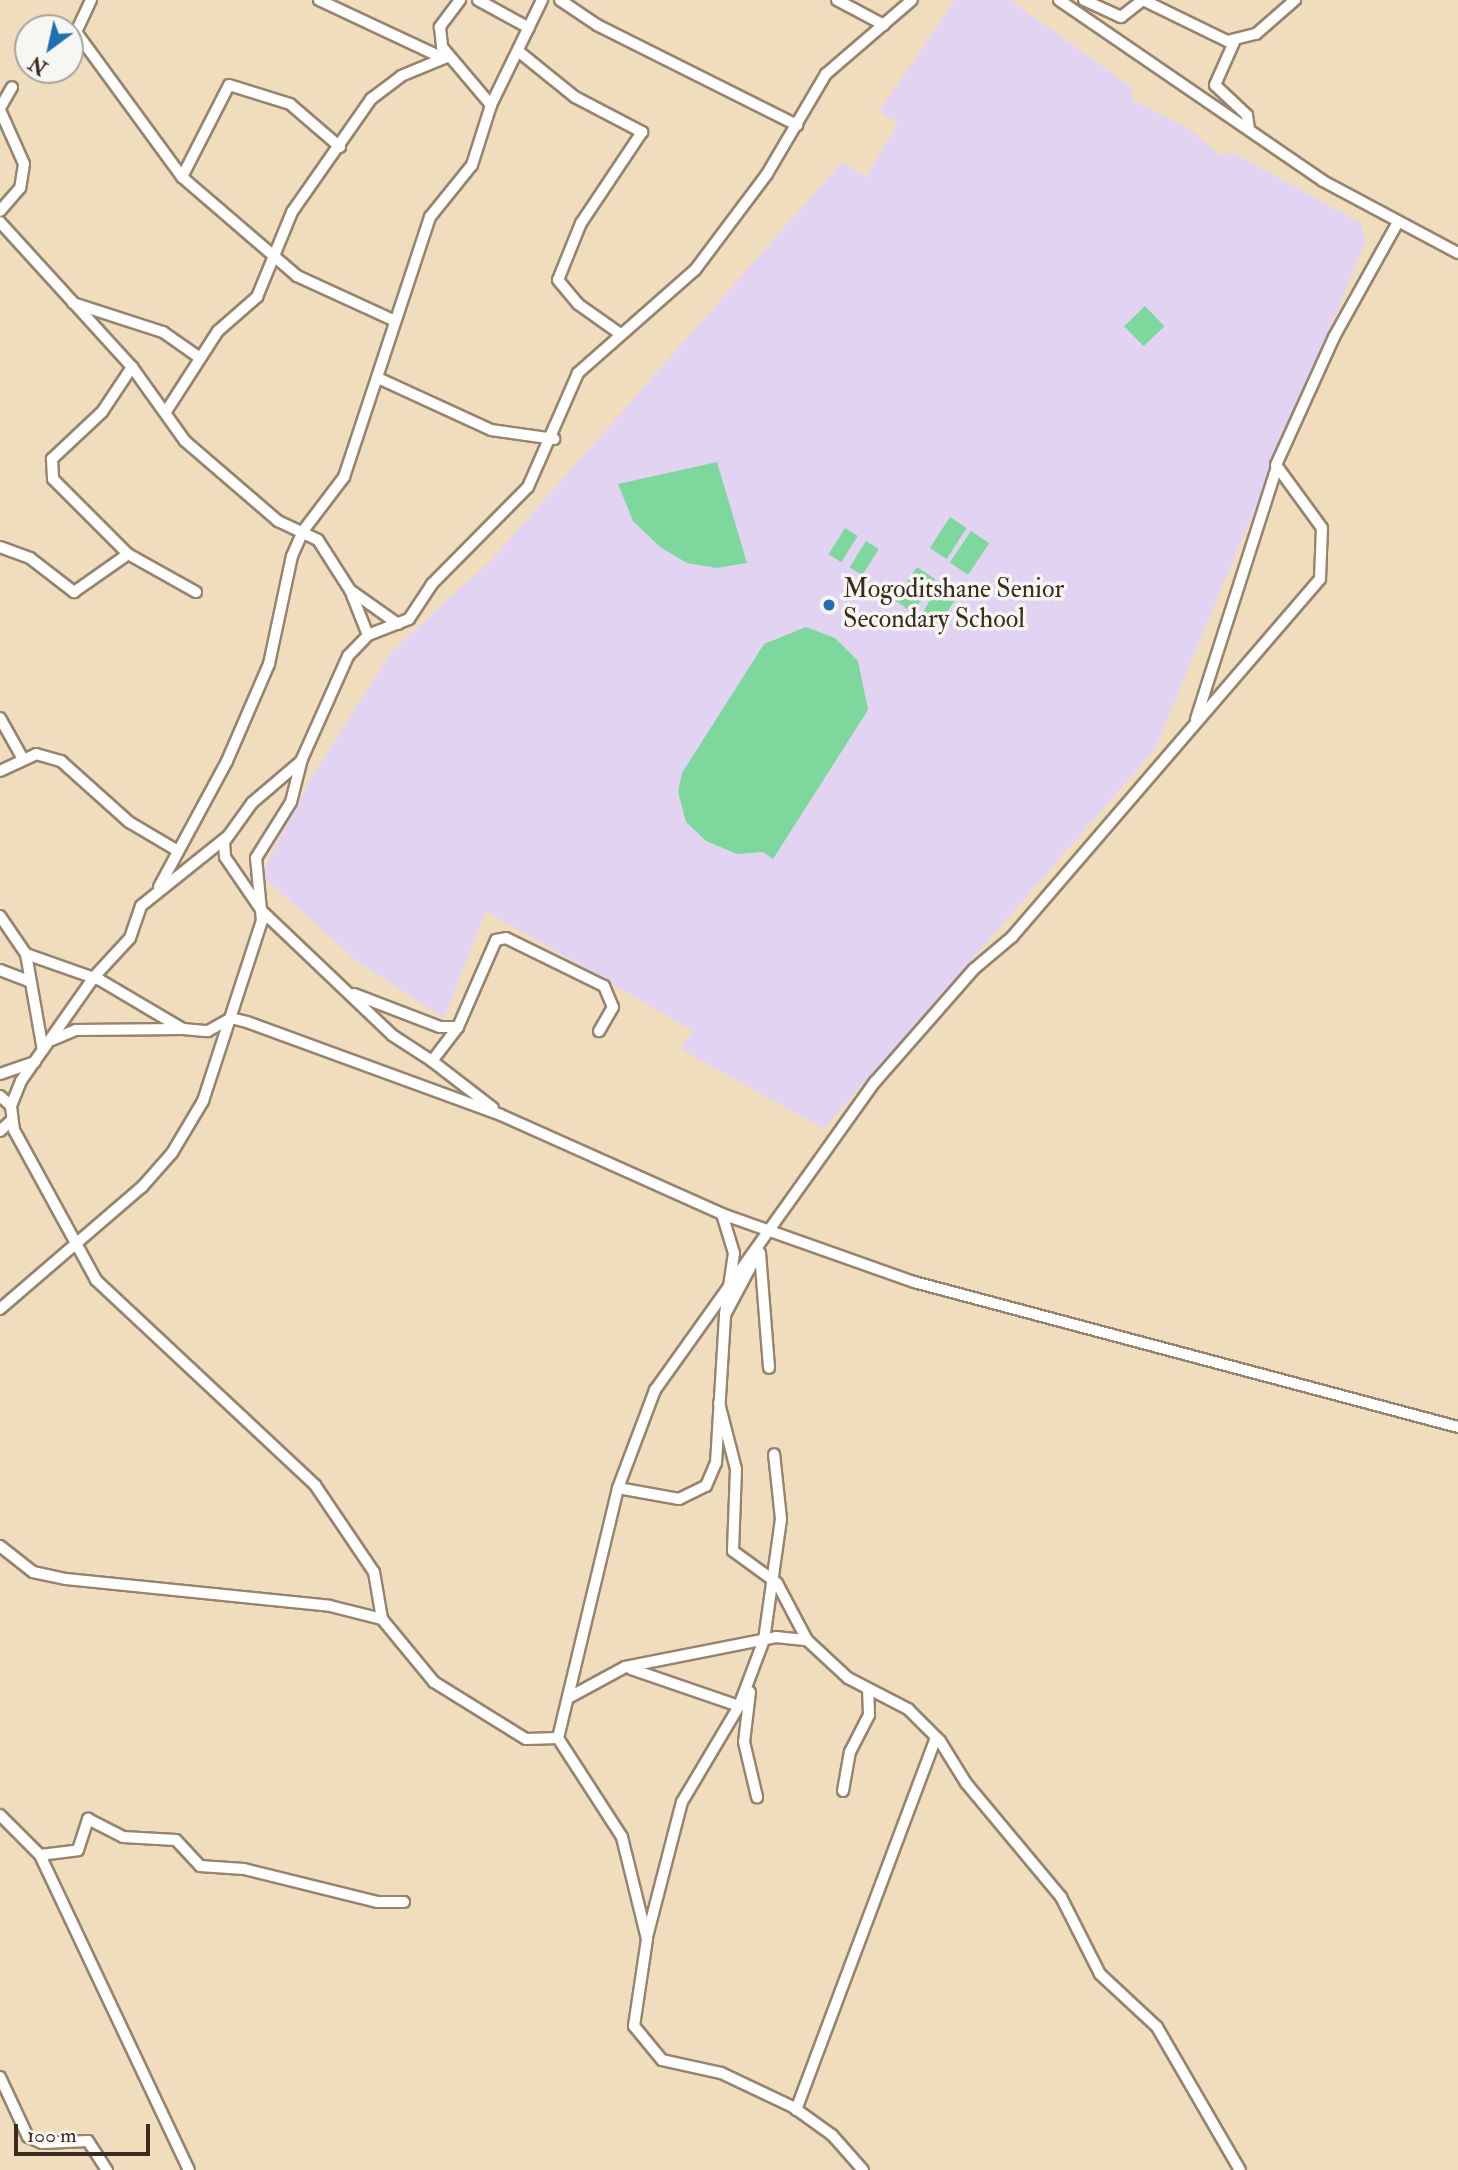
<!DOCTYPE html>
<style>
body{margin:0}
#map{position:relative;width:1458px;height:2170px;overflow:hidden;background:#f0ddbe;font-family:"IM FELL Double Pica",serif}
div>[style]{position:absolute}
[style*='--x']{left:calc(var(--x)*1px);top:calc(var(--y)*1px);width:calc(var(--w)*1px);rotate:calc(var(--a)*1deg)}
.built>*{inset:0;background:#e3d3f2}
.green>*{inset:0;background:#7ed89e;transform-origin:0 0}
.roads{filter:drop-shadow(2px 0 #96846e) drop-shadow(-2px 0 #96846e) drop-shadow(0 2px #96846e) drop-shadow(0 -2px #96846e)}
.minor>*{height:10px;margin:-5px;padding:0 5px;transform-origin:5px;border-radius:5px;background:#fff}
.dots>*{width:19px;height:19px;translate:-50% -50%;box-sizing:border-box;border:4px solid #f6f6f2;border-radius:50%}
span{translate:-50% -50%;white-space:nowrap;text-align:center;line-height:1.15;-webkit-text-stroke:7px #f6f6f2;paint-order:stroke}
.poi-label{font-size:26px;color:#3b2a1e}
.left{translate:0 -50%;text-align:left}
.north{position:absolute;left:14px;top:14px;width:70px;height:70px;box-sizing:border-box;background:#f6f6f2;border:2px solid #aba49d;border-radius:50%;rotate:213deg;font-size:19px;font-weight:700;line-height:28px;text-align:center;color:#3b2a1e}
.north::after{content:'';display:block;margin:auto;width:24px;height:32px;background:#1f6fb2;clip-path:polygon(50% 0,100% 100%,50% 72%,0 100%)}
.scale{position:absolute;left:14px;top:2124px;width:136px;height:32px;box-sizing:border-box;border:4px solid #3b2a1e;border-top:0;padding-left:9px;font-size:21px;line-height:24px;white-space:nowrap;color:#3b2a1e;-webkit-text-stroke:5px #f6f6f2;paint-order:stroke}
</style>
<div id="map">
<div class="built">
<i style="clip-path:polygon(955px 0,1010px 0,1131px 87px,1133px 100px,1190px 129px,1221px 156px,1232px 152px,1361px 223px,1365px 243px,1155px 749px,824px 1129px,681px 1049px,693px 1031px,486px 911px,444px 1018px,358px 962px,261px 875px,311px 778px,391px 652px,494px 557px,842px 162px,866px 177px,898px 123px,879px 111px)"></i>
</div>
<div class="green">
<i style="left:1145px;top:306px;width:28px;height:29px;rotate:46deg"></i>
<i style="clip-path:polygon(717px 462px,747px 563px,717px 568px,687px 563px,660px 547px,633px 521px,618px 484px)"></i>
<i style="left:950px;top:517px;width:20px;height:37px;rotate:33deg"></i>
<i style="left:845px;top:528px;width:15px;height:31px;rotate:32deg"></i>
<i style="left:971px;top:531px;width:22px;height:38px;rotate:34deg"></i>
<i style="left:866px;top:541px;width:15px;height:31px;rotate:32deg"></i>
<i style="left:917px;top:567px;width:22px;height:40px;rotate:34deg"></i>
<i style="left:941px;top:582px;width:21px;height:40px;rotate:31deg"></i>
<i style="clip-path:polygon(806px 627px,835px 638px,858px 661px,868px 710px,773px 859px,763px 852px,737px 854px,706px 841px,686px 822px,678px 792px,682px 773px,764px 644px)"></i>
</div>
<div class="roads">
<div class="minor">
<i style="--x:91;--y:0;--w:35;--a:115"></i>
<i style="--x:76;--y:32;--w:180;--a:53.8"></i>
<i style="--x:182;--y:177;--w:152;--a:40.7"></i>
<i style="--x:297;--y:276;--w:106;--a:24.6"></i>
<i style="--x:319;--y:0;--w:137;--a:25.1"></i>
<i style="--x:460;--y:0;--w:34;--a:127"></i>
<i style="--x:440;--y:27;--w:20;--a:84"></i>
<i style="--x:442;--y:47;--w:76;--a:49.8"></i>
<i style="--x:478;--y:0;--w:58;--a:28.8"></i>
<i style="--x:560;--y:0;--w:45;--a:34"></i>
<i style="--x:597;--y:25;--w:224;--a:26.6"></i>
<i style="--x:837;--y:0;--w:53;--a:28"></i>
<i style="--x:1059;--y:0;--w:320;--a:34.4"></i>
<i style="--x:1323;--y:181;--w:153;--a:28.1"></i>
<i style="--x:1084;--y:0;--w:41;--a:24.7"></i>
<i style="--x:1121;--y:17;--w:28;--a:-38"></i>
<i style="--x:1143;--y:0;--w:93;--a:26"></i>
<i style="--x:1227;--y:41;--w:30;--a:-14"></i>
<i style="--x:1256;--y:34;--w:52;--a:-41.1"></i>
<i style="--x:1235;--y:40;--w:49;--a:114"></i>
<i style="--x:1215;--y:85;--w:44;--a:43.2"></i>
<i style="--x:1247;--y:115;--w:15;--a:82"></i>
<i style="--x:518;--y:51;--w:73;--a:38.9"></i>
<i style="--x:575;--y:97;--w:76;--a:27.6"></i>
<i style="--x:642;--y:132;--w:110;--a:123.8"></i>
<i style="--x:581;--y:223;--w:61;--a:112"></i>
<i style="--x:558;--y:280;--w:31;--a:50"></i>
<i style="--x:578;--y:304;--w:50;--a:35.3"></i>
<i style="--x:0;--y:108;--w:24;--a:-60"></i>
<i style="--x:0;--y:110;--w:59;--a:66"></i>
<i style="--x:24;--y:164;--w:24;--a:99"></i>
<i style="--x:20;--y:188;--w:30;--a:131"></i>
<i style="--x:182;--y:177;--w:103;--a:-62.9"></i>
<i style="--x:229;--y:85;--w:64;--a:17.3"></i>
<i style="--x:290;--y:104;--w:66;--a:40.7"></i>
<i style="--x:0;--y:222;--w:196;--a:47.7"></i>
<i style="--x:132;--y:367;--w:91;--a:54.4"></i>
<i style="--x:185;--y:441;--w:123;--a:40.7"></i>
<i style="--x:278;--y:521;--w:44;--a:25.4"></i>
<i style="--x:318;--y:540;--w:59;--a:57.4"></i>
<i style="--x:350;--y:590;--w:48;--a:68.2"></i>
<i style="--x:73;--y:303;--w:95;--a:17.9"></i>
<i style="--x:163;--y:332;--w:45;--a:35.1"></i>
<i style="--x:132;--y:367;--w:54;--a:123.7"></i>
<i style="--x:102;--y:412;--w:69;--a:136.8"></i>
<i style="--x:52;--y:459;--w:20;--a:87"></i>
<i style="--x:53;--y:479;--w:106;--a:45"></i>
<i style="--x:128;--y:554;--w:78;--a:29.2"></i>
<i style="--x:378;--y:378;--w:124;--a:24.7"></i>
<i style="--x:491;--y:430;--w:64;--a:8.1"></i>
<i style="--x:167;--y:410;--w:94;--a:-57.2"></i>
<i style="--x:218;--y:331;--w:52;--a:-41.1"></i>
<i style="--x:257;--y:297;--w:92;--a:-67.6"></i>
<i style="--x:292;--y:212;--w:138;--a:-55"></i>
<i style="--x:371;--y:99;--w:38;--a:-37"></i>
<i style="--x:401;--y:76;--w:50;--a:-22.4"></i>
<i style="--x:0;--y:547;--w:32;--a:20"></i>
<i style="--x:30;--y:558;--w:56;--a:37.7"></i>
<i style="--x:74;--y:592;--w:66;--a:-35.1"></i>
<i style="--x:350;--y:590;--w:59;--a:35.3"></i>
<i style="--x:0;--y:718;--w:47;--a:60.7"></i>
<i style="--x:1196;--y:719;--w:265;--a:-72.2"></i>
<i style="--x:300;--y:762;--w:63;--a:139.5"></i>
<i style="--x:252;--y:803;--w:48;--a:125.7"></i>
<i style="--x:224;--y:842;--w:15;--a:86"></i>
<i style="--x:225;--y:857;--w:65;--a:55.6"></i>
<i style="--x:262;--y:911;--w:180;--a:43.6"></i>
<i style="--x:392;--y:1035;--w:48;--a:33"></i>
<i style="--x:0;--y:771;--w:40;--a:-25"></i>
<i style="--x:36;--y:754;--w:26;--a:16"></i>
<i style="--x:61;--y:761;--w:91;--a:41.9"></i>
<i style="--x:129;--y:822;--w:57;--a:30.6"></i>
<i style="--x:227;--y:837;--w:110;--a:141.3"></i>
<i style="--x:141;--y:906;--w:34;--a:109"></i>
<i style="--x:130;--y:938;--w:53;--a:132.7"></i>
<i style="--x:94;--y:977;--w:127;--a:125.1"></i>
<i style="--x:21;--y:1081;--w:27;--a:112"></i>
<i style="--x:11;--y:1106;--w:24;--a:83"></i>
<i style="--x:14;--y:1130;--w:171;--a:61.3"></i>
<i style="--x:96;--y:1280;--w:300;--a:43.1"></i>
<i style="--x:315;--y:1485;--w:105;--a:55.9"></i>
<i style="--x:374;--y:1572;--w:48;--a:80.3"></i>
<i style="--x:159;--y:887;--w:143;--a:-61.6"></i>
<i style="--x:227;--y:761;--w:106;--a:-66.6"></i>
<i style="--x:269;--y:664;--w:110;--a:-78"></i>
<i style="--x:292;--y:556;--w:27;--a:-66"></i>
<i style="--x:303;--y:531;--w:68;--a:-52.8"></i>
<i style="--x:344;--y:477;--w:274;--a:-71.7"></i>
<i style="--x:430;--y:217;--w:67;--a:-51.1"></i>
<i style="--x:472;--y:165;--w:63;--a:-72.4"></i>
<i style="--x:491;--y:105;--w:117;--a:-64.1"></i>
<i style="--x:0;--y:916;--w:46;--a:55.6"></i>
<i style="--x:26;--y:954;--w:78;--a:19.4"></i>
<i style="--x:100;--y:980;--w:96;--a:30.6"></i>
<i style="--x:183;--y:1029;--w:25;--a:5"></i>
<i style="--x:208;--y:1031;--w:26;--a:-29"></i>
<i style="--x:231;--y:1018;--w:16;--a:14"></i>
<i style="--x:247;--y:1022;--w:270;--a:20.1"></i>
<i style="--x:501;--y:1115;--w:242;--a:24.1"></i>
<i style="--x:722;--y:1214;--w:204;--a:19.5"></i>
<i style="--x:914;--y:1282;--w:563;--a:14.92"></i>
<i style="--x:26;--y:954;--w:97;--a:80"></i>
<i style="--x:0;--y:970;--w:30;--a:21"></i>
<i style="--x:354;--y:994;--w:92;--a:21"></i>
<i style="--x:440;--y:1027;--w:18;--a:0"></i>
<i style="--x:52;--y:1040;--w:26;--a:-23"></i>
<i style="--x:76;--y:1030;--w:107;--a:-0.5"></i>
<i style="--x:0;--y:1074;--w:37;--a:-19"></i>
<i style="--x:0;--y:1096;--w:15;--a:42"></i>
<i style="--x:493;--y:1108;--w:77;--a:-142.4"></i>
<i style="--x:432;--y:1061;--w:43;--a:-52.6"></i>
<i style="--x:458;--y:1027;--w:95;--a:-66.4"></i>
<i style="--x:496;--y:940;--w:10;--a:-11"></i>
<i style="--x:506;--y:938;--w:109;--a:26.1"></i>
<i style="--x:604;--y:986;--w:23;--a:67"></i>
<i style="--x:613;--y:1007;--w:28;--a:120"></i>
<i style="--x:0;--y:1131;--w:16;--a:-43"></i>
<i style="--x:722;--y:1214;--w:41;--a:72.9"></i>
<i style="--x:734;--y:1253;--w:62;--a:98.4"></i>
<i style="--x:760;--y:1253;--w:115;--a:85.5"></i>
<i style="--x:0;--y:1309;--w:187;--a:-40.7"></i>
<i style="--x:142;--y:1187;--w:45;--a:-48.6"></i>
<i style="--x:172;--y:1153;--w:61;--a:-59.2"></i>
<i style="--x:203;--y:1101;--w:189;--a:-71.9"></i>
<i style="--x:262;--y:921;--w:63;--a:-95.4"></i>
<i style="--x:256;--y:858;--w:66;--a:-58"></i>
<i style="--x:291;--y:802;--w:44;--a:-75.7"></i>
<i style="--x:302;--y:759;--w:113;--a:-65.9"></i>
<i style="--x:348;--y:656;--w:29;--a:-46"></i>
<i style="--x:368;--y:635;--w:44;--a:-21.3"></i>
<i style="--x:409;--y:619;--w:42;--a:-56.7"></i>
<i style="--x:432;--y:584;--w:136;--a:-45.3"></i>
<i style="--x:528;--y:487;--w:124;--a:-66.3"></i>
<i style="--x:578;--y:373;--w:156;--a:-41.4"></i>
<i style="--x:695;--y:270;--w:120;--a:-53.1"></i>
<i style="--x:767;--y:174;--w:116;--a:-59.5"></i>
<i style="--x:826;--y:74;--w:113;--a:-40.7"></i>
<i style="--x:719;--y:1403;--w:68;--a:75.6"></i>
<i style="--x:736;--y:1469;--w:82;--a:92.1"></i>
<i style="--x:733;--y:1551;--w:54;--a:36"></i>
<i style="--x:777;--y:1583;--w:64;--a:62.2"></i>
<i style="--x:807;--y:1640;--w:56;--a:42.8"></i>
<i style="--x:848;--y:1678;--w:68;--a:27.3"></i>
<i style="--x:908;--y:1709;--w:45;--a:45"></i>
<i style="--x:940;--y:1741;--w:49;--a:58.2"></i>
<i style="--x:966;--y:1783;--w:148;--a:50.2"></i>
<i style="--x:1061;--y:1897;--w:86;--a:63.1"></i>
<i style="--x:1100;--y:1974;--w:78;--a:42.9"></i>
<i style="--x:1157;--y:2027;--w:165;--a:59.9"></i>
<i style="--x:618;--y:1488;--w:62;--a:10.2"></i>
<i style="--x:679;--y:1499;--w:30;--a:-26"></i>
<i style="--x:706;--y:1486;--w:25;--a:-67"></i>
<i style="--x:716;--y:1463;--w:148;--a:-86.5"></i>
<i style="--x:725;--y:1315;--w:72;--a:-62"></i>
<i style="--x:0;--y:1546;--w:42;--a:38.2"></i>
<i style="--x:33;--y:1572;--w:34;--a:12"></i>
<i style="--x:66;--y:1579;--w:265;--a:5.8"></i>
<i style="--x:330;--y:1606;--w:54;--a:14"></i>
<i style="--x:382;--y:1619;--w:82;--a:50.5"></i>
<i style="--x:434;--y:1682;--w:108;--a:31.8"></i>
<i style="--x:526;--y:1739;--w:32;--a:-2"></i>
<i style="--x:631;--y:1669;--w:114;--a:18.9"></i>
<i style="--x:750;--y:1692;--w:50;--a:96.8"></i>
<i style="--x:744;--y:1742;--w:57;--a:76.7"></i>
<i style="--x:568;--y:1698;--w:65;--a:-28.5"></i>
<i style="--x:625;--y:1667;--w:154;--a:-11.2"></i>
<i style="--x:776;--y:1637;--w:31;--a:6"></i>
<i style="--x:843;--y:1791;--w:40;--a:-80"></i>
<i style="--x:850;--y:1752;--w:42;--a:-62.8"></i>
<i style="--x:869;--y:1715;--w:26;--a:-92"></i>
<i style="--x:0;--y:1815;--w:57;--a:45"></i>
<i style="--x:40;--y:1855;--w:348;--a:64.7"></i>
<i style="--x:40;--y:1855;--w:38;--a:-7"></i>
<i style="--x:78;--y:1850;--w:33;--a:-72"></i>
<i style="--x:88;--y:1819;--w:39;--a:27"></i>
<i style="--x:123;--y:1837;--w:53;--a:3.2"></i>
<i style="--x:176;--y:1840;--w:35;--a:47"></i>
<i style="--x:200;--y:1866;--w:44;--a:3.9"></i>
<i style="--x:244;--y:1869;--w:137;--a:13.9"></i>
<i style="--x:377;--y:1902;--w:27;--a:0"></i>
<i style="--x:647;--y:1937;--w:139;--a:-75.5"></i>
<i style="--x:682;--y:1802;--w:112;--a:-59.3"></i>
<i style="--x:739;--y:1706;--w:71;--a:-69.3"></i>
<i style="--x:764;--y:1640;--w:122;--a:-82"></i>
<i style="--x:781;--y:1519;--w:65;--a:-96.1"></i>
<i style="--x:0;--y:2077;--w:66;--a:65"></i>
<i style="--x:28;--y:2137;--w:15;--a:23"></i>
<i style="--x:42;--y:2143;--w:46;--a:-2.5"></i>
<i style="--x:88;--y:2141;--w:35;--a:57"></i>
<i style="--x:796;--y:2110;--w:398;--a:-69.4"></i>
<i style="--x:863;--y:2170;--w:47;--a:-131.5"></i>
<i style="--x:832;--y:2135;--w:48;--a:-144.3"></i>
<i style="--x:793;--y:2107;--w:80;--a:-154.7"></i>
<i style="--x:721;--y:2073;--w:60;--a:-167.6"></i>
<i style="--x:662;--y:2060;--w:44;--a:-129.5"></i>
<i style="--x:634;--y:2026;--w:88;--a:-81.5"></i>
<i style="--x:647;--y:1939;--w:105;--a:-103.8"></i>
<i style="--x:622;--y:1837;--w:118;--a:-122.9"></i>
<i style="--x:558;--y:1738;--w:257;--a:-76.5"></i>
<i style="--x:618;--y:1488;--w:105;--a:-69.3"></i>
<i style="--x:655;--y:1390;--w:379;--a:-54.5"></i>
<i style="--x:875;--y:1082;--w:150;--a:-48.8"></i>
<i style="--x:974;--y:969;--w:50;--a:-40.1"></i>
<i style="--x:1012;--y:937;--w:472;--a:-49.3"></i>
<i style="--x:1320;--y:579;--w:51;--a:-87.8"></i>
<i style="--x:1322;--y:528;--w:78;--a:-126.1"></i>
<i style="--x:1276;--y:465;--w:141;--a:-65.6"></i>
<i style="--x:1334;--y:337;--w:129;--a:-60.9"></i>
</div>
</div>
<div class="dots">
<i style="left:829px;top:605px;background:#1f6fb2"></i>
</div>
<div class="poi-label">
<span class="left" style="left:843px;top:605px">Mogoditshane Senior<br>Secondary School</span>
</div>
<div class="north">N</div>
<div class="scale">100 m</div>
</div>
